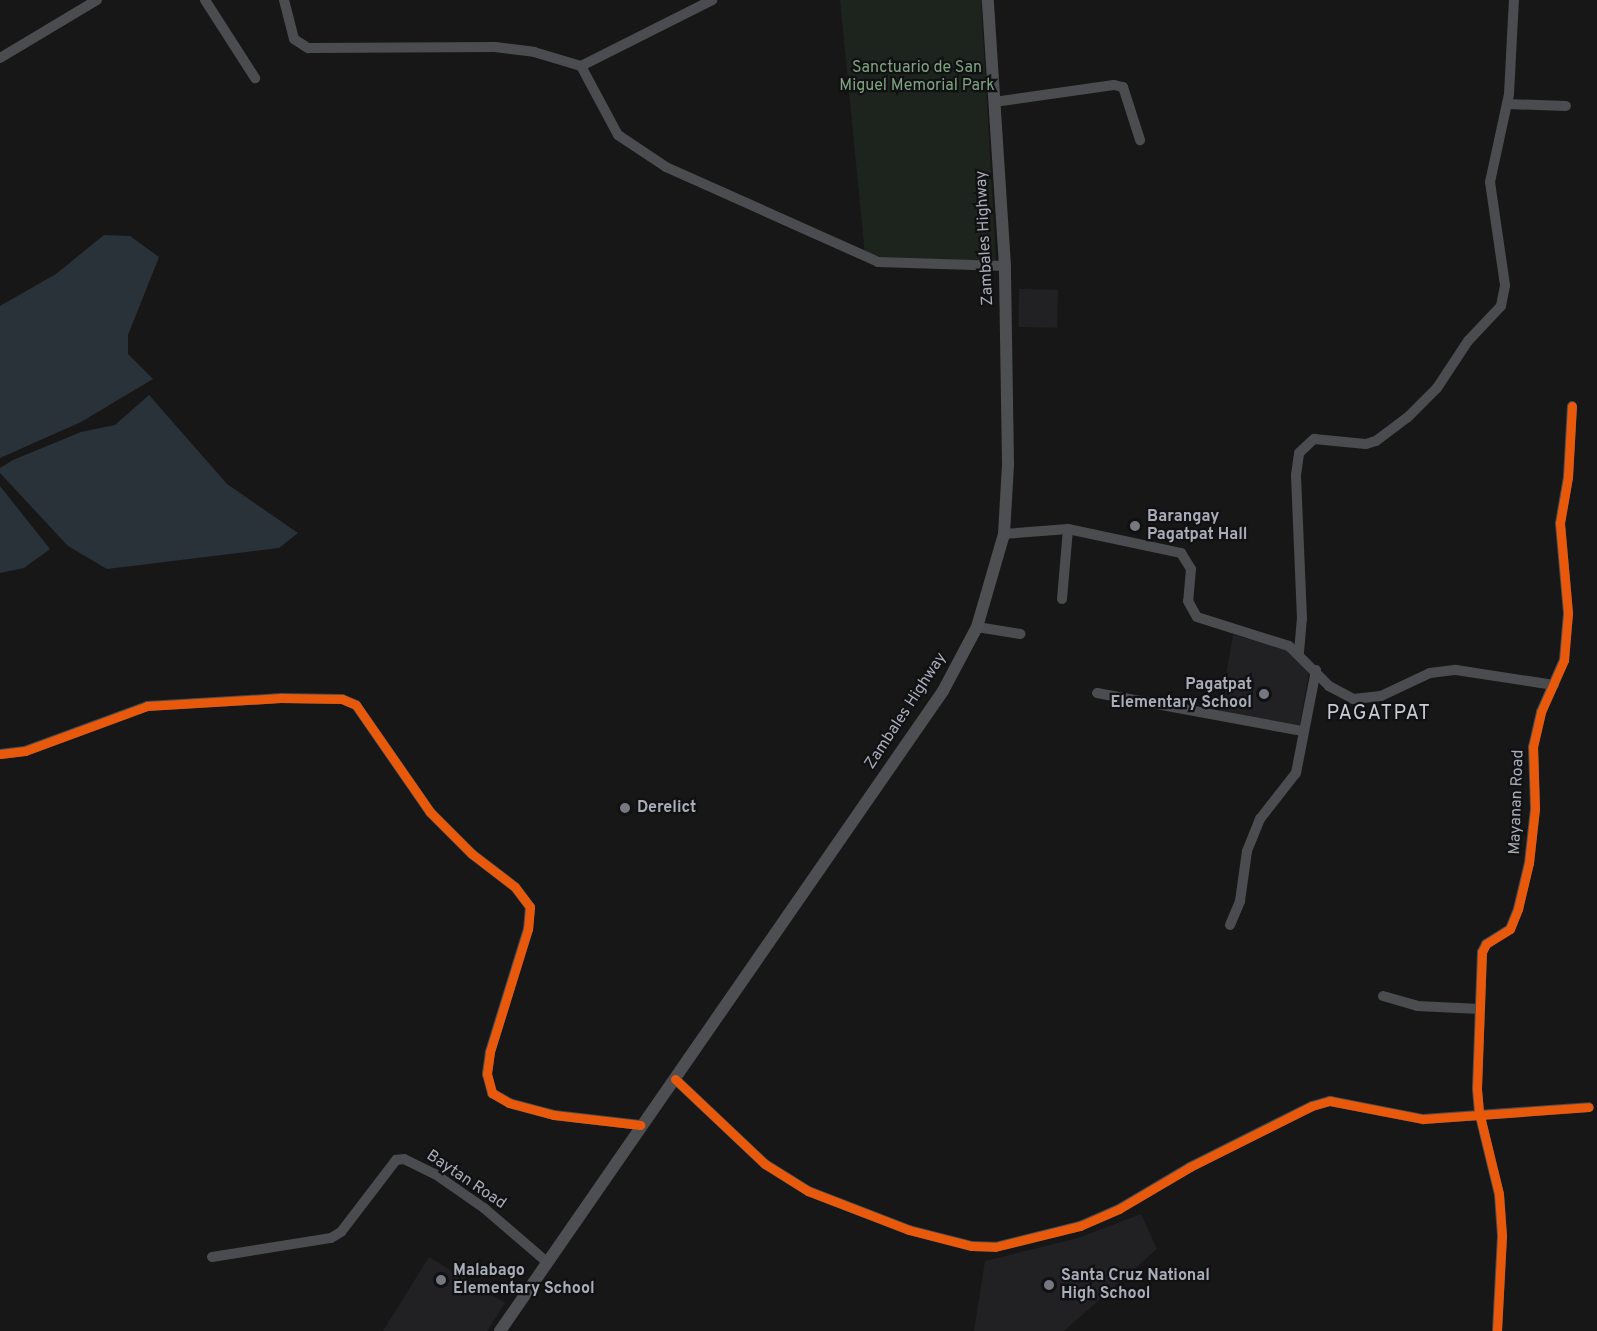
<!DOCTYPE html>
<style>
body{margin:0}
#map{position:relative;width:1597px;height:1331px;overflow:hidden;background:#171717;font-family:Overpass,sans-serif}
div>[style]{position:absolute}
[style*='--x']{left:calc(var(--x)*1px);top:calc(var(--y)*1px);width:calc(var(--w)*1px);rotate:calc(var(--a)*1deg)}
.built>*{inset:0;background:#212123;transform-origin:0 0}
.green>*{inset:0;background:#1d241e}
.water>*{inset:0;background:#2a3239}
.minor>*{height:10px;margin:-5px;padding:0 5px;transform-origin:5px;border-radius:5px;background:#4b4c50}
.major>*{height:12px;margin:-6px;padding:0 6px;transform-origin:6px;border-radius:6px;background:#4d4f52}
.cycleway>*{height:9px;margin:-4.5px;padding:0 4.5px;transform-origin:4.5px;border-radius:4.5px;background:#e8590c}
.dots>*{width:16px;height:16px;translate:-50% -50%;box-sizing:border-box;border:3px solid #111113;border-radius:50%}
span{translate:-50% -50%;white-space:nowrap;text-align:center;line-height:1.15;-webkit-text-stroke:4.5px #111113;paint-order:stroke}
.park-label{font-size:16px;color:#7fa381}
.street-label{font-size:16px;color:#a8adb8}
.poi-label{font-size:16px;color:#a8adb8;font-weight:700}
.left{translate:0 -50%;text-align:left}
.right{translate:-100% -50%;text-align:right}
.quarter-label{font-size:20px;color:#c9ccd4;letter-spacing:1.5px}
</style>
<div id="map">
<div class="built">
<i style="left:1019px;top:289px;width:39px;height:38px;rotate:1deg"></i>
<i style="clip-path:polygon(1233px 635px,1291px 649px,1309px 672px,1299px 729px,1219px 715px)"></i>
<i style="clip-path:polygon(1141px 1214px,1157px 1249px,1064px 1331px,974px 1331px,985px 1261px,1078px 1238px)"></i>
<i style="clip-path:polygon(429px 1257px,505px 1303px,487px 1331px,383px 1331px)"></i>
</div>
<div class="green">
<i style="clip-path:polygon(840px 0,981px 0,996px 260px,919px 262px,865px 255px)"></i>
</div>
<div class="water">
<i style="clip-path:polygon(104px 235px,130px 236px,159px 257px,128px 335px,128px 354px,153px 379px,81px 422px,0 458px,0 306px,56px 274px)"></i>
<i style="clip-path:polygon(149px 395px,227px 484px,298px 533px,279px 548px,107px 569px,68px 546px,0 473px,0 468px,13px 460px,81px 432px,115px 425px)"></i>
<i style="clip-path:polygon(0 486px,50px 549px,24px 568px,0 573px)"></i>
</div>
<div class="minor">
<i style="--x:205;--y:0;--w:93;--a:57.3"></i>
<i style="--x:284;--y:0;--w:40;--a:75.6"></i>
<i style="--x:294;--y:39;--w:17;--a:33"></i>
<i style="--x:308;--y:48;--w:187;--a:-0.3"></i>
<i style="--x:495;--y:47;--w:39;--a:7"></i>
<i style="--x:534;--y:52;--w:49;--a:16.6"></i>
<i style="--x:581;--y:66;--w:78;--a:61.8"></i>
<i style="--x:618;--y:135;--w:58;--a:33.7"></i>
<i style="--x:666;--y:167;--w:232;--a:24.1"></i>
<i style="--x:878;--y:262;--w:127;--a:1.8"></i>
<i style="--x:0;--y:58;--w:113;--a:-30.9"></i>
<i style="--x:581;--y:66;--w:147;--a:-26.7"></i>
<i style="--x:994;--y:102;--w:121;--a:-8.1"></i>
<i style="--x:1114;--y:85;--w:9;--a:13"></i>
<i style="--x:1123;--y:87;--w:56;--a:72.2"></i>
<i style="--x:1507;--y:104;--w:59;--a:1.9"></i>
<i style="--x:1004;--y:534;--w:64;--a:-4.5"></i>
<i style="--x:1068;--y:529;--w:116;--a:12"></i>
<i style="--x:1181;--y:553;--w:19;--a:58"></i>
<i style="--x:1191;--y:569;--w:32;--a:95"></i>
<i style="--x:1188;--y:601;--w:18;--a:61"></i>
<i style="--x:1197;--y:617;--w:96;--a:17.5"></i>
<i style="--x:1289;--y:646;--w:57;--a:45"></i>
<i style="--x:1329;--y:686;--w:27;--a:28"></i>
<i style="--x:1353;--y:699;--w:28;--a:-6"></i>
<i style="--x:1381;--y:696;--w:54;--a:-25.1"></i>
<i style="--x:1430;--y:673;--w:26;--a:-7"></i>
<i style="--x:1456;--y:670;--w:99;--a:8.7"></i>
<i style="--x:1062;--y:599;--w:70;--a:-85.1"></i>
<i style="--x:977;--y:627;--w:44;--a:9.2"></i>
<i style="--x:1299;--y:652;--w:33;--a:-85"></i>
<i style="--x:1302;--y:619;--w:144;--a:-92.4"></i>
<i style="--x:1296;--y:475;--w:22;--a:-82"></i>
<i style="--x:1299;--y:453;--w:21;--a:-43"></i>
<i style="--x:1314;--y:439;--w:52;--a:5.5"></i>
<i style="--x:1366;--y:444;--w:10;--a:-17"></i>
<i style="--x:1376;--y:441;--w:39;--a:-37"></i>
<i style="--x:1407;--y:418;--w:42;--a:-45"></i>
<i style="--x:1437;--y:388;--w:56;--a:-56.6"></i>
<i style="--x:1468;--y:341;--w:48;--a:-46.7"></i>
<i style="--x:1501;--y:306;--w:21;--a:-79"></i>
<i style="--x:1505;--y:285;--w:104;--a:-98.3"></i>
<i style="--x:1490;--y:182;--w:90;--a:-77.8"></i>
<i style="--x:1509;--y:94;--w:94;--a:-87"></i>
<i style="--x:1097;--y:693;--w:208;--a:10.5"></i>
<i style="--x:0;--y:754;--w:25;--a:-7"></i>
<i style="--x:25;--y:751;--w:130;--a:-20.2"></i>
<i style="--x:147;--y:706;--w:134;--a:-3.4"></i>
<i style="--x:281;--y:698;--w:61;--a:0.9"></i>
<i style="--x:342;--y:699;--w:15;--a:23"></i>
<i style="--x:356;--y:705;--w:130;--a:55.3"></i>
<i style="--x:430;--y:812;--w:59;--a:45"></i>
<i style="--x:472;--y:854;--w:54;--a:37.5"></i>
<i style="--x:515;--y:887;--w:25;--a:53"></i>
<i style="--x:530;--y:907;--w:22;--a:95"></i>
<i style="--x:528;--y:929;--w:129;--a:107.2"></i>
<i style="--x:490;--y:1052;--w:22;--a:98"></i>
<i style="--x:487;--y:1074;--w:20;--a:75"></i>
<i style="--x:492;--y:1093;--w:20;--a:30"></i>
<i style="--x:509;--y:1103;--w:47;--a:14.9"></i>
<i style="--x:554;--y:1115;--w:87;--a:6.6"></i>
<i style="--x:1230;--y:925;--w:26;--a:-67"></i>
<i style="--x:1240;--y:901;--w:50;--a:-82"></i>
<i style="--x:1247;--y:851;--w:35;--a:-68"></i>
<i style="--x:1260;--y:819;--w:58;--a:-52"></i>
<i style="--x:1296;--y:773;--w:105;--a:-79"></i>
<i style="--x:1383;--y:996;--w:35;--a:16"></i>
<i style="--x:1417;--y:1006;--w:63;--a:2.7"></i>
<i style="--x:675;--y:1079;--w:124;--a:43.4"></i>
<i style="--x:765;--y:1164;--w:51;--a:32.1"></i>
<i style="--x:808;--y:1191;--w:108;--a:21.1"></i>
<i style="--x:909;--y:1230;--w:65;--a:14.3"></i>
<i style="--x:972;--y:1246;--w:23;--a:2"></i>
<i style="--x:995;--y:1247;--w:88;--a:-13.9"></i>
<i style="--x:1080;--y:1226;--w:43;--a:-23.6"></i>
<i style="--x:1119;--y:1209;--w:82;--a:-30.6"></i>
<i style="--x:1190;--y:1167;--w:136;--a:-26.6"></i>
<i style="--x:1312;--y:1106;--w:19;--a:-16"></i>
<i style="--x:1330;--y:1101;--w:95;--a:11"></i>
<i style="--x:1423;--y:1119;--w:166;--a:-4.1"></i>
<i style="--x:212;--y:1257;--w:121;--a:-9.1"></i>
<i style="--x:331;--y:1238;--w:12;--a:-31"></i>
<i style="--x:341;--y:1232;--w:91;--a:-52.6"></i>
<i style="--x:396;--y:1160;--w:8;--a:-7"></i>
<i style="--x:404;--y:1159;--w:34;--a:26"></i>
<i style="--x:435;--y:1174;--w:60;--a:34.8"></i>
<i style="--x:484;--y:1208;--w:84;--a:40.7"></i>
<i style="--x:1497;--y:1331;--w:95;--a:-87"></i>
<i style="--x:1502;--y:1236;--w:42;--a:-94.1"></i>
<i style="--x:1499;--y:1194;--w:84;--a:-103.7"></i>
<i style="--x:1479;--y:1112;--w:24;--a:-95"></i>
<i style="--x:1477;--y:1088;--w:136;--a:-87.9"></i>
<i style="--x:1482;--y:952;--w:9;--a:-63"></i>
<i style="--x:1486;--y:944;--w:28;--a:-32"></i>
<i style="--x:1510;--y:929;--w:22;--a:-68"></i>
<i style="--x:1518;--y:909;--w:47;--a:-76.6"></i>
<i style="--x:1529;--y:863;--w:54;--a:-83.7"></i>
<i style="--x:1535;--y:809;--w:62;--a:-91.8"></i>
<i style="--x:1533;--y:747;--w:36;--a:-77"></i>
<i style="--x:1541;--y:712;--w:57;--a:-66.1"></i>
<i style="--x:1564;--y:660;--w:47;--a:-85.1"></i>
<i style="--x:1568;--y:613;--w:90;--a:-95.1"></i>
<i style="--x:1560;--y:523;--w:47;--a:-80.1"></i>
<i style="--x:1568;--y:477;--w:71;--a:-86.8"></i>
</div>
<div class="major">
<i style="--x:500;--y:1331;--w:778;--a:-55.31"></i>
<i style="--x:943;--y:691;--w:72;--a:-62"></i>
<i style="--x:977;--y:627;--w:97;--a:-73.8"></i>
<i style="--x:1004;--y:534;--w:70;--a:-86.7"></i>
<i style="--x:1008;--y:464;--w:198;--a:-90.9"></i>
<i style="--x:1005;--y:266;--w:267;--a:-93.7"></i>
</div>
<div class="cycleway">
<i style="--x:0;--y:754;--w:25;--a:-7"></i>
<i style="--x:25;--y:751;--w:130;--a:-20.2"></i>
<i style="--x:147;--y:706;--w:134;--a:-3.4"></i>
<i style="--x:281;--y:698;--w:61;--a:0.9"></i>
<i style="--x:342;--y:699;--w:15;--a:23"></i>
<i style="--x:356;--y:705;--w:130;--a:55.3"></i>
<i style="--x:430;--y:812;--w:59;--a:45"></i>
<i style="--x:472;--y:854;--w:54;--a:37.5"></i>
<i style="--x:515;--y:887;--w:25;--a:53"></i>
<i style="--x:530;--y:907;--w:22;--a:95"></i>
<i style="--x:528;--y:929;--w:129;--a:107.2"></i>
<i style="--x:490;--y:1052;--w:22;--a:98"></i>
<i style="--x:487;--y:1074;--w:20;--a:75"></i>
<i style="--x:492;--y:1093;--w:20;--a:30"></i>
<i style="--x:509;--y:1103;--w:47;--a:14.9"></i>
<i style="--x:554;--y:1115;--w:87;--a:6.6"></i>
<i style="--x:675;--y:1079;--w:124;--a:43.4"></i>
<i style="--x:765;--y:1164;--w:51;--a:32.1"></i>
<i style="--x:808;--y:1191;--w:108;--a:21.1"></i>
<i style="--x:909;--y:1230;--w:65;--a:14.3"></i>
<i style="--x:972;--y:1246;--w:23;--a:2"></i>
<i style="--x:995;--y:1247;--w:88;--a:-13.9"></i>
<i style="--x:1080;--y:1226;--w:43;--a:-23.6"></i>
<i style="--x:1119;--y:1209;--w:82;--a:-30.6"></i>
<i style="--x:1190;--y:1167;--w:136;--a:-26.6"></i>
<i style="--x:1312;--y:1106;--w:19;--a:-16"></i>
<i style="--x:1330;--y:1101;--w:95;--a:11"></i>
<i style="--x:1423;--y:1119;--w:166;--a:-4.1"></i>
<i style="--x:1497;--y:1331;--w:95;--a:-87"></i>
<i style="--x:1502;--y:1236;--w:42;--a:-94.1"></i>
<i style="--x:1499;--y:1194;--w:84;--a:-103.7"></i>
<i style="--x:1479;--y:1112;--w:24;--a:-95"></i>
<i style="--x:1477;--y:1088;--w:136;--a:-87.9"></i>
<i style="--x:1482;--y:952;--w:9;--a:-63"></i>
<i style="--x:1486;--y:944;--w:28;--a:-32"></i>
<i style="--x:1510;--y:929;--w:22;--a:-68"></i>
<i style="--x:1518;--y:909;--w:47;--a:-76.6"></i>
<i style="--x:1529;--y:863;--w:54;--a:-83.7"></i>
<i style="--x:1535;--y:809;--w:62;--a:-91.8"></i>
<i style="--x:1533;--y:747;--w:36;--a:-77"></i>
<i style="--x:1541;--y:712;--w:57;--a:-66.1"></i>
<i style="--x:1564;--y:660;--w:47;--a:-85.1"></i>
<i style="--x:1568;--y:613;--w:90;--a:-95.1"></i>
<i style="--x:1560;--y:523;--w:47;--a:-80.1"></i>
<i style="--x:1568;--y:477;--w:71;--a:-86.8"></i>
</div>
<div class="dots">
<i style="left:1135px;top:526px;background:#757880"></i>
<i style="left:1264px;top:694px;background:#757880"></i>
<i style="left:625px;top:808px;background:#757880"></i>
<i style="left:441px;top:1280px;background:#757880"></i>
<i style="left:1049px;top:1285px;background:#757880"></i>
</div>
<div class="park-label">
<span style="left:917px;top:77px">Sanctuario de San<br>Miguel Memorial Park</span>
</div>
<div class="street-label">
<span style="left:985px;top:238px;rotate:-93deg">Zambales Highway</span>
<span style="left:906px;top:711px;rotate:-57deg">Zambales Highway</span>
<span style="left:1517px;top:802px;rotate:-88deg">Mayanan Road</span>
<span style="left:466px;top:1180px;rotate:34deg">Baytan Road</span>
</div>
<div class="poi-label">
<span class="left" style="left:1147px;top:526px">Barangay<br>Pagatpat Hall</span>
<span class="right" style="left:1252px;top:694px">Pagatpat<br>Elementary School</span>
<span class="left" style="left:637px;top:808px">Derelict</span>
<span class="left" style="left:453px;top:1280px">Malabago<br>Elementary School</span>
<span class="left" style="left:1061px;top:1285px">Santa Cruz National<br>High School</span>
</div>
<div class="quarter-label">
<span style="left:1379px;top:714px">PAGATPAT</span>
</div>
</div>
